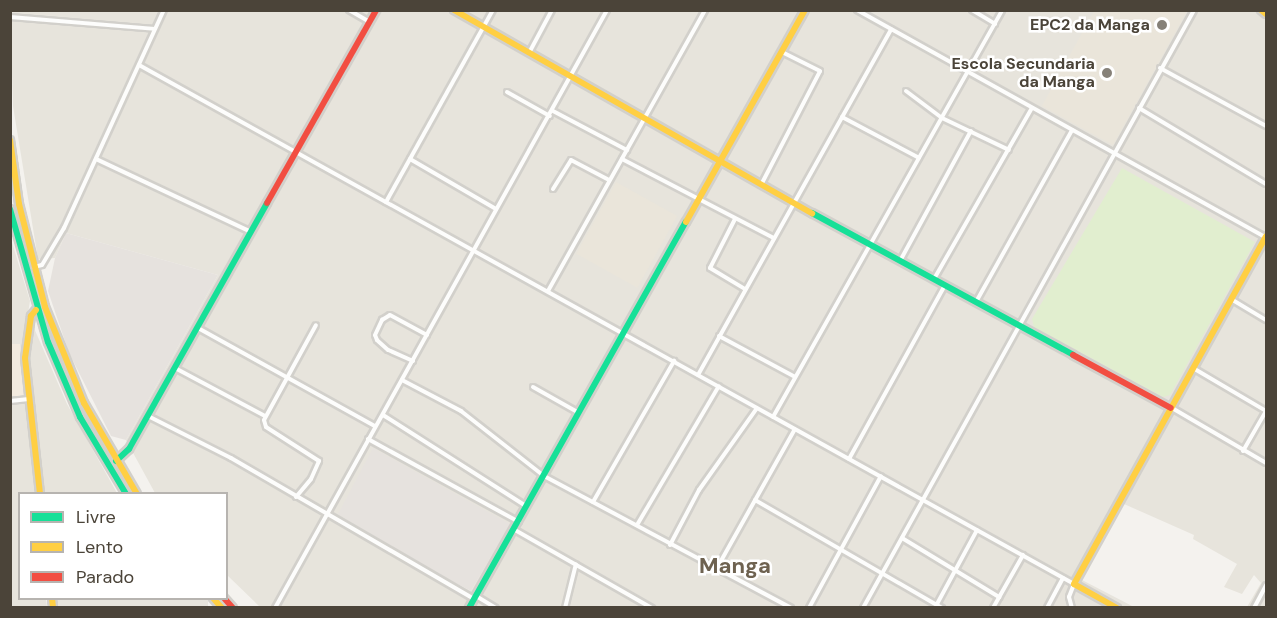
<!DOCTYPE html>
<style>
body{margin:0}
#map{position:relative;width:1277px;height:618px;overflow:hidden;background:#f4f2ee;font-family:"DM Sans",sans-serif}
div>[style]{position:absolute}
[style*='--x']{left:calc(var(--x)*1px);top:calc(var(--y)*1px);width:calc(var(--w)*1px);rotate:calc(var(--a)*1deg)}
.residential>*{inset:0;background:#e7e4dc;transform-origin:0 0}
.commercial>*{inset:0;background:#f3ebdf}
.industrial>*{inset:0;background:#e6e2de}
.education>*{inset:0;background:#eae5da;transform-origin:0 0}
.green>*{inset:0;background:#e1eecf}
.roads{filter:drop-shadow(2px 0 #d2d0cb) drop-shadow(-2px 0 #d2d0cb) drop-shadow(0 2px #d2d0cb) drop-shadow(0 -2px #d2d0cb)}
.street>*{height:4px;margin:-2px;padding:0 2px;transform-origin:2px;border-radius:2px;background:#fdfdfc}
.fast>*{height:6px;margin:-3px;padding:0 3px;transform-origin:3px;border-radius:3px;background:#16e098}
.slow>*{height:6px;margin:-3px;padding:0 3px;transform-origin:3px;border-radius:3px;background:#ffcf43}
.jam>*{height:6px;margin:-3px;padding:0 3px;transform-origin:3px;border-radius:3px;background:#f24e42}
.dots>*{width:16px;height:16px;translate:-50% -50%;box-sizing:border-box;border:3px solid #fff;border-radius:50%}
span{translate:-50% -50%;white-space:nowrap;text-align:center;line-height:1.15;-webkit-text-stroke:5px #fff;paint-order:stroke}
.poi-label{font-size:16px;color:#4b4439;font-weight:700}
.right{translate:-100% -50%;text-align:right}
.district-label{font-size:22px;color:#6e6250;font-weight:700}
.frame{position:absolute;inset:0;border:12px solid #4b4439;pointer-events:none}
.legend{position:absolute;left:18px;top:492px;width:210px;height:108px;box-sizing:border-box;background:#fff;border:2px solid #b7b4b0;margin:0;padding:8px 10px;list-style:none;font-size:18px;color:#4b4439}
.legend li{display:flex;align-items:center;gap:12px;height:30px}
.legend b{width:30px;border:2px solid #b7b4b0}
</style>
<div id="map">
<div class="residential">
<i style="clip-path:polygon(evenodd,10px 11px,1266px 11px,1266px 607px,1247px 607px,1261px 583px,1254px 575px,1242px 594px,1224px 587px,1237px 564px,1193px 539px,1194px 535px,1124px 504px,1082px 580px,1134px 607px,260px 607px,227px 575px,226px 494px,155px 493px,126px 440px,218px 275px,66px 233px,55px 258px,38px 259px,13px 106px,10px 11px,373px 449px,509px 524px,471px 591px,412px 561px,373px 449px)"></i>
<i style="clip-path:polygon(10px 236px,30px 301px,22px 349px,35px 493px,20px 494px,20px 598px,46px 599px,47px 607px,11px 607px)"></i>
<i style="clip-path:polygon(34px 328px,67px 404px,117px 493px,43px 493px,28px 354px)"></i>
<i style="left:53px;top:599px;width:155px;height:8px"></i>
</div>
<div class="commercial">
<i style="clip-path:polygon(10px 344px,20px 344px,24px 398px,11px 399px)"></i>
</div>
<div class="industrial">
<i style="clip-path:polygon(66px 233px,218px 275px,126px 440px,111px 436px,69px 353px,48px 291px,55px 258px)"></i>
<i style="clip-path:polygon(373px 448px,510px 524px,471px 591px,412px 561px,338px 514px)"></i>
</div>
<div class="education">
<i style="clip-path:polygon(1094px 11px,1187px 11px,1113px 145px,1042px 106px)"></i>
<i style="left:616px;top:182px;width:70px;height:82px;rotate:29deg"></i>
</div>
<div class="green">
<i style="clip-path:polygon(1122px 168px,1255px 242px,1170px 395px,1163px 397px,1034px 327px,1032px 319px)"></i>
</div>
<div class="roads">
<div class="street">
<i style="--x:349;--y:10;--w:24;--a:30"></i>
<i style="--x:857;--y:10;--w:468;--a:29.1"></i>
<i style="--x:972;--y:10;--w:27;--a:31"></i>
<i style="--x:10;--y:17;--w:145;--a:4.7"></i>
<i style="--x:529;--y:53;--w:49;--a:-61.9"></i>
<i style="--x:139;--y:65;--w:1069;--a:29.03"></i>
<i style="--x:1074;--y:584;--w:14;--a:111"></i>
<i style="--x:1069;--y:597;--w:11;--a:75"></i>
<i style="--x:1160;--y:68;--w:121;--a:28.7"></i>
<i style="--x:906;--y:91;--w:45;--a:36.9"></i>
<i style="--x:942;--y:118;--w:74;--a:25.5"></i>
<i style="--x:507;--y:92;--w:49;--a:29.2"></i>
<i style="--x:1139;--y:108;--w:148;--a:30.9"></i>
<i style="--x:553;--y:111;--w:84;--a:27.8"></i>
<i style="--x:842;--y:117;--w:87;--a:28"></i>
<i style="--x:96;--y:159;--w:171;--a:25.2"></i>
<i style="--x:410;--y:159;--w:99;--a:30.2"></i>
<i style="--x:622;--y:159;--w:171;--a:27.5"></i>
<i style="--x:761;--y:185;--w:128;--a:-62.6"></i>
<i style="--x:820;--y:71;--w:42;--a:-153.4"></i>
<i style="--x:553;--y:189;--w:34;--a:-58"></i>
<i style="--x:571;--y:160;--w:43;--a:27.8"></i>
<i style="--x:386;--y:202;--w:220;--a:-60.9"></i>
<i style="--x:735;--y:219;--w:55;--a:117"></i>
<i style="--x:710;--y:268;--w:41;--a:31"></i>
<i style="--x:900;--y:261;--w:148;--a:-61.4"></i>
<i style="--x:34;--y:267;--w:8;--a:-14"></i>
<i style="--x:42;--y:265;--w:43;--a:-59.3"></i>
<i style="--x:64;--y:228;--w:240;--a:-65.4"></i>
<i style="--x:934;--y:279;--w:197;--a:-60.2"></i>
<i style="--x:548;--y:291;--w:322;--a:-60.8"></i>
<i style="--x:1231;--y:299;--w:41;--a:31"></i>
<i style="--x:976;--y:302;--w:197;--a:-60.8"></i>
<i style="--x:198;--y:328;--w:202;--a:29"></i>
<i style="--x:719;--y:336;--w:86;--a:28.3"></i>
<i style="--x:413;--y:361;--w:27;--a:-156"></i>
<i style="--x:388;--y:350;--w:15;--a:-138"></i>
<i style="--x:377;--y:340;--w:5;--a:-112"></i>
<i style="--x:375;--y:335;--w:17;--a:-65"></i>
<i style="--x:382;--y:320;--w:9;--a:-32"></i>
<i style="--x:390;--y:315;--w:42;--a:28.4"></i>
<i style="--x:175;--y:368;--w:102;--a:28.1"></i>
<i style="--x:1193;--y:368;--w:85;--a:30.5"></i>
<i style="--x:698;--y:375;--w:396;--a:-60.8"></i>
<i style="--x:402;--y:380;--w:67;--a:27.7"></i>
<i style="--x:461;--y:411;--w:105;--a:38.1"></i>
<i style="--x:544;--y:476;--w:280;--a:28.1"></i>
<i style="--x:533;--y:387;--w:53;--a:29.5"></i>
<i style="--x:10;--y:401;--w:19;--a:-6"></i>
<i style="--x:1172;--y:408;--w:109;--a:30.3"></i>
<i style="--x:383;--y:415;--w:169;--a:32.5"></i>
<i style="--x:148;--y:416;--w:93;--a:26.8"></i>
<i style="--x:231;--y:458;--w:281;--a:30.1"></i>
<i style="--x:773;--y:417;--w:467;--a:-60.6"></i>
<i style="--x:368;--y:439;--w:172;--a:28.8"></i>
<i style="--x:1243;--y:451;--w:46;--a:-60.1"></i>
<i style="--x:849;--y:459;--w:199;--a:-61.1"></i>
<i style="--x:296;--y:497;--w:23;--a:-50"></i>
<i style="--x:311;--y:479;--w:20;--a:-66"></i>
<i style="--x:319;--y:461;--w:63;--a:-147.3"></i>
<i style="--x:266;--y:427;--w:7;--a:-106"></i>
<i style="--x:264;--y:420;--w:108;--a:-61.3"></i>
<i style="--x:755;--y:500;--w:216;--a:30"></i>
<i style="--x:593;--y:502;--w:163;--a:-60.1"></i>
<i style="--x:637;--y:525;--w:161;--a:-59.5"></i>
<i style="--x:515;--y:530;--w:158;--a:29.7"></i>
<i style="--x:902;--y:538;--w:114;--a:31.3"></i>
<i style="--x:670;--y:545;--w:62;--a:-62.2"></i>
<i style="--x:699;--y:490;--w:100;--a:-54.7"></i>
<i style="--x:717;--y:568;--w:159;--a:-60.7"></i>
<i style="--x:476;--y:596;--w:23;--a:31"></i>
<i style="--x:937;--y:604;--w:84;--a:-61.6"></i>
<i style="--x:275;--y:608;--w:684;--a:-60.96"></i>
<i style="--x:565;--y:608;--w:45;--a:-76"></i>
<i style="--x:809;--y:608;--w:150;--a:-61.4"></i>
<i style="--x:863;--y:608;--w:683;--a:-61.03"></i>
<i style="--x:993;--y:608;--w:61;--a:-60.5"></i>
<i style="--x:1047;--y:608;--w:34;--a:-62"></i>
<i style="--x:1254;--y:608;--w:26;--a:-62"></i>
</div>
<div class="fast">
<i style="--x:10;--y:209;--w:138;--a:74.1"></i>
<i style="--x:48;--y:342;--w:82;--a:66.9"></i>
<i style="--x:80;--y:417;--w:90;--a:59.1"></i>
<i style="--x:812;--y:213;--w:297;--a:28.5"></i>
<i style="--x:116;--y:461;--w:18;--a:-43"></i>
<i style="--x:129;--y:449;--w:282;--a:-60.7"></i>
<i style="--x:469;--y:608;--w:443;--a:-60.7"></i>
</div>
<div class="slow">
<i style="--x:454;--y:10;--w:412;--a:29.6"></i>
<i style="--x:1261;--y:10;--w:6;--a:39"></i>
<i style="--x:10;--y:140;--w:65;--a:82"></i>
<i style="--x:19;--y:204;--w:106;--a:75.8"></i>
<i style="--x:45;--y:307;--w:104;--a:67.9"></i>
<i style="--x:84;--y:403;--w:105;--a:59.8"></i>
<i style="--x:686;--y:222;--w:243;--a:-60.7"></i>
<i style="--x:36;--y:310;--w:8;--a:130"></i>
<i style="--x:31;--y:316;--w:42;--a:98.1"></i>
<i style="--x:25;--y:358;--w:137;--a:83.7"></i>
<i style="--x:52;--y:598;--w:10;--a:84"></i>
<i style="--x:213;--y:598;--w:13;--a:48"></i>
<i style="--x:1117;--y:608;--w:49;--a:-150.8"></i>
<i style="--x:1074;--y:584;--w:397;--a:-61.1"></i>
</div>
<div class="jam">
<i style="--x:267;--y:203;--w:222;--a:-60.5"></i>
<i style="--x:1073;--y:355;--w:111;--a:28.4"></i>
<i style="--x:224;--y:598;--w:13;--a:48"></i>
</div>
</div>
<div class="dots">
<i style="left:1162px;top:25px;background:#868178"></i>
<i style="left:1107px;top:73px;background:#868178"></i>
</div>
<div class="poi-label">
<span class="right" style="left:1150px;top:25px">EPC2 da Manga</span>
<span class="right" style="left:1095px;top:73px">Escola Secundaria<br>da Manga</span>
</div>
<div class="district-label">
<span style="left:735px;top:566px">Manga</span>
</div>
<div class="frame"></div>
<ul class="legend">
<li><b style="height:8px;background:#16e098"></b>Livre</li>
<li><b style="height:8px;background:#ffcf43"></b>Lento</li>
<li><b style="height:8px;background:#f24e42"></b>Parado</li>
</ul>
</div>
